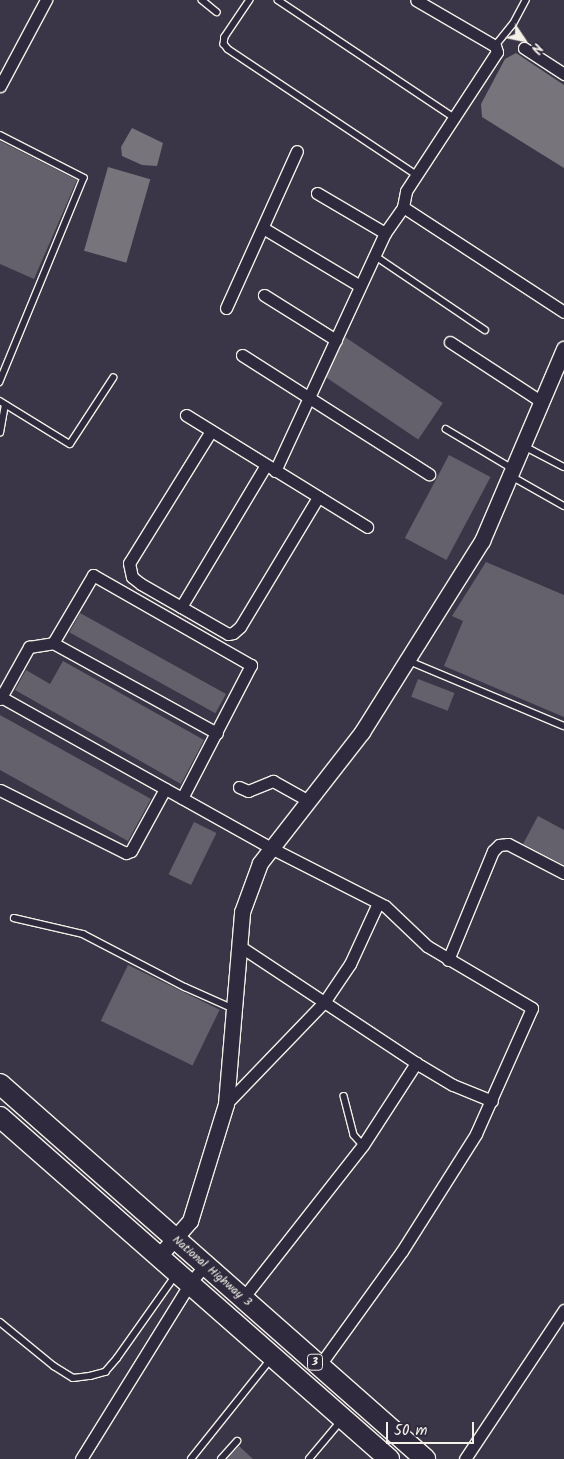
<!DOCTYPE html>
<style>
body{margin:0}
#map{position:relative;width:564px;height:1459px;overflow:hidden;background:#3b3647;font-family:Kalam,sans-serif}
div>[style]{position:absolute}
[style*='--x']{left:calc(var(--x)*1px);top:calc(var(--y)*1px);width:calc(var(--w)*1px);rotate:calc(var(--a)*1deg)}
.water>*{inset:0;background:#78747b;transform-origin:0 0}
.building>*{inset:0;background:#65616c;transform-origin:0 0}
.roads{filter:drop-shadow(1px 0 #f4f1e8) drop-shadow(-1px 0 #f4f1e8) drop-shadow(0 1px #f4f1e8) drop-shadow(0 -1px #f4f1e8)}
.lane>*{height:5.5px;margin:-2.75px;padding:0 2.75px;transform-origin:2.75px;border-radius:2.75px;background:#2f2a3d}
.street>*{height:11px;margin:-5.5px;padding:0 5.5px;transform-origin:5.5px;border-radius:5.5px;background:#2f2a3d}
.secondary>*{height:15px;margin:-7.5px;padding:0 7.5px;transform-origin:7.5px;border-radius:7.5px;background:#2f2a3d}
.highway>*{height:20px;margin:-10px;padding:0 10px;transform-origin:10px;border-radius:10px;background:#2f2a3d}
span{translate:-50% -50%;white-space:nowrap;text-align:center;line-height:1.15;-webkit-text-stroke:4px #2f2a3d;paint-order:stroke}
.shield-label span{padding:1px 4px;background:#2f2a3d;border:1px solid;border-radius:4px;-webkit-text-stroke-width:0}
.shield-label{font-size:11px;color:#f4f1e8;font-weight:700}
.street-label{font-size:12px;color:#f4f1e8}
.north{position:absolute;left:499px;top:15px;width:50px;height:50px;-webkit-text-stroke:4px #2f2a3d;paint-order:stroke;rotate:124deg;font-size:14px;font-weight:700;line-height:20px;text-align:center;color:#f4f1e8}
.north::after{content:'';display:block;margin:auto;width:18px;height:22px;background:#f4f1e8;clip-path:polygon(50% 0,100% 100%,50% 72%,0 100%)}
.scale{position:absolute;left:386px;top:1422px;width:88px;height:22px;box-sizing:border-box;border:2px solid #f4f1e8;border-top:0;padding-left:6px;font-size:15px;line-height:18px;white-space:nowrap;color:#f4f1e8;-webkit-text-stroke:4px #2f2a3d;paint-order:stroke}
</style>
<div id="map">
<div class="water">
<i style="clip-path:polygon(516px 53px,564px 85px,564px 168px,482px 117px,481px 104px,505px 59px)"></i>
<i style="clip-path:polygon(132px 128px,163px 143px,157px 166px,142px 165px,122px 156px,121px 147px)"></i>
<i style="left:108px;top:167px;width:44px;height:87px;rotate:16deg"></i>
</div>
<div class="building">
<i style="clip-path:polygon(0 141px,77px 180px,34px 279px,0 264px)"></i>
<i style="left:345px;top:337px;width:118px;height:44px;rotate:34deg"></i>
<i style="left:449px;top:455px;width:47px;height:94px;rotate:28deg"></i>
<i style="clip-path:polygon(486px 562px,564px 595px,564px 717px,444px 666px,463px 621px,452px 616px)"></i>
<i style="left:80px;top:613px;width:167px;height:22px;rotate:29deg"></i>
<i style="clip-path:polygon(63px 661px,204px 740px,181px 784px,15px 690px,26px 670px,50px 684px)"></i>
<i style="left:418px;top:679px;width:39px;height:19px;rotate:21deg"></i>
<i style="clip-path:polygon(0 715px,151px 799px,128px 841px,0 770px)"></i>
<i style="clip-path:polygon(538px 816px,564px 830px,564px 865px,523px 844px)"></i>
<i style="left:194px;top:822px;width:25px;height:58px;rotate:26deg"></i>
<i style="left:128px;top:965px;width:102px;height:62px;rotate:26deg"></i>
<i style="clip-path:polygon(239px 1446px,253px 1459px,227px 1459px)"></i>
</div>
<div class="roads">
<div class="lane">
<i style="--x:202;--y:0;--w:19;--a:39"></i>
<i style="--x:250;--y:0;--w:45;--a:124"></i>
<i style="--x:225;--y:37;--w:7;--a:98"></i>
<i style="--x:224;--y:44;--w:6;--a:51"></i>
<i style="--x:228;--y:49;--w:227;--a:33.7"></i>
<i style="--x:278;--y:0;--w:213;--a:33.7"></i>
<i style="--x:495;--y:46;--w:28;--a:-51"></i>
<i style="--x:513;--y:24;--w:27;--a:-62"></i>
<i style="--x:0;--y:135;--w:94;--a:27.1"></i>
<i style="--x:84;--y:178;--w:221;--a:112.4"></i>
<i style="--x:374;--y:255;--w:134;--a:34"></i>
<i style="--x:0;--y:401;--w:82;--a:31.6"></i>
<i style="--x:70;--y:444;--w:79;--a:-56.9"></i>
<i style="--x:446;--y:429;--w:78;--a:30.8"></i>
<i style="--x:0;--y:433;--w:28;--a:-80"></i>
<i style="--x:524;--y:446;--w:45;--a:27.7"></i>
<i style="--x:511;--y:476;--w:61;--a:29.5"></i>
<i style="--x:407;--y:660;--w:170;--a:22.8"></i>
<i style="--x:14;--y:918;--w:71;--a:13.1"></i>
<i style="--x:83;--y:934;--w:115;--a:27.5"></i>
<i style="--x:185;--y:987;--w:51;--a:24.1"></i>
<i style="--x:344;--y:1096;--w:40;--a:75.6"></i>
<i style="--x:354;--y:1135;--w:13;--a:48"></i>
<i style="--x:0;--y:1322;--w:70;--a:39.2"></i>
<i style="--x:54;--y:1366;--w:22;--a:32"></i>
<i style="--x:73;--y:1378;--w:17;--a:-7"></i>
<i style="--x:90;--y:1376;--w:16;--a:-15"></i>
<i style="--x:105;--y:1372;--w:18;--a:-49"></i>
<i style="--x:117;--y:1358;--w:100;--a:-54.7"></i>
<i style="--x:191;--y:1459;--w:127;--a:-51.4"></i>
<i style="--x:221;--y:1459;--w:24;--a:-48"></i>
<i style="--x:309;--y:1459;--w:48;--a:-50"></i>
</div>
<div class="street">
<i style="--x:524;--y:48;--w:48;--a:33"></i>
<i style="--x:0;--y:86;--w:98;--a:-61.9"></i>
<i style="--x:317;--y:193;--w:79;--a:30.5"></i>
<i style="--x:403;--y:207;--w:192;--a:33.1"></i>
<i style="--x:263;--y:228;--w:113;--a:30.9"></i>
<i style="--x:264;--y:295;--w:85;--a:32"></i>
<i style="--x:226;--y:308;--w:172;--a:-65.7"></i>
<i style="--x:450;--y:342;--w:110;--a:33.1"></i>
<i style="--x:242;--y:355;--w:222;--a:32.5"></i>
<i style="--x:186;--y:415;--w:213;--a:31.7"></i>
<i style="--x:211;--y:431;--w:155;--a:121.8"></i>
<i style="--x:129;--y:563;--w:14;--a:78"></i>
<i style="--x:132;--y:577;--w:11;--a:38"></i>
<i style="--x:141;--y:584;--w:100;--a:29.9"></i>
<i style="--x:228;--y:634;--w:5;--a:-11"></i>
<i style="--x:233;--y:633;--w:9;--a:-41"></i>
<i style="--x:240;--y:627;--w:152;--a:-59"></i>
<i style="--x:275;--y:471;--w:262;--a:-65.2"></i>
<i style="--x:385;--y:233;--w:32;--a:-55"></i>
<i style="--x:403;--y:207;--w:16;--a:-79"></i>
<i style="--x:406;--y:191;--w:166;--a:-56.8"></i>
<i style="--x:497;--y:52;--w:6;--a:-108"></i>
<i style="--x:495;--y:46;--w:91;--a:-149.8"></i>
<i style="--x:181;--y:607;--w:165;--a:-59.1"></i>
<i style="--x:53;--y:643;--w:79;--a:-59.5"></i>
<i style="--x:93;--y:575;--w:182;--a:29.7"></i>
<i style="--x:251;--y:665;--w:150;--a:117.4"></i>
<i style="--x:1;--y:697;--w:309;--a:29.2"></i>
<i style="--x:271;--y:848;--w:128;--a:27"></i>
<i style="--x:385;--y:906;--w:58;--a:43.6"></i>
<i style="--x:427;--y:946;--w:122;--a:30.6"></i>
<i style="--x:532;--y:1008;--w:138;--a:114"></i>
<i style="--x:476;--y:1134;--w:138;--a:122.3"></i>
<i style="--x:402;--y:1251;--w:142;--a:125.8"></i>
<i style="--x:0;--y:699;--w:60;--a:-60.9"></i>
<i style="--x:29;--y:647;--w:24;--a:-9"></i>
<i style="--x:53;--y:643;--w:187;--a:28.8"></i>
<i style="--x:239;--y:787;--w:10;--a:24"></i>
<i style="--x:248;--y:791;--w:27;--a:-22"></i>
<i style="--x:273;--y:781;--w:41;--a:29.1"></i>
<i style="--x:0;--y:790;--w:141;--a:26.6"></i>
<i style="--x:126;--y:853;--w:5;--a:-22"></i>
<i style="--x:131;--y:851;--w:71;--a:-61.3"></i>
<i style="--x:241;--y:947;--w:216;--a:33.5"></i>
<i style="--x:421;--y:1066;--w:37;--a:31"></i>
<i style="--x:453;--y:1085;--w:42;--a:22.3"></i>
<i style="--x:448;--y:960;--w:118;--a:-67.6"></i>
<i style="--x:493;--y:851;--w:8;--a:-45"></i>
<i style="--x:499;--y:845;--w:9;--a:-6"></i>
<i style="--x:508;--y:844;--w:63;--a:27.4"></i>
<i style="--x:226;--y:1104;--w:143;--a:-46.1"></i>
<i style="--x:325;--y:1001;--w:45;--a:-56"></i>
<i style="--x:350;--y:964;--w:67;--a:-65.3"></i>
<i style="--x:243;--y:1298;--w:194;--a:-51.9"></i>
<i style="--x:363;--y:1145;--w:98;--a:-57.1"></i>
<i style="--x:81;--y:1459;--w:207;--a:-58.2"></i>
<i style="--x:190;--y:1283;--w:23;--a:-50"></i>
<i style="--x:465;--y:1459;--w:179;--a:-56.4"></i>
</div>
<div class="secondary">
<i style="--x:159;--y:1256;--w:47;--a:-48.5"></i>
<i style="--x:190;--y:1221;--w:122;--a:-72.9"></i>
<i style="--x:226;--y:1104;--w:193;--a:-85.2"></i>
<i style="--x:242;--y:912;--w:52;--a:-69.8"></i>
<i style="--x:260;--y:863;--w:166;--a:-52.1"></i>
<i style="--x:362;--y:732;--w:226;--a:-57.9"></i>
<i style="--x:482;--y:541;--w:209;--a:-66.9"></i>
</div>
<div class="highway">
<i style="--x:0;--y:1084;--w:567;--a:41.42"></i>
<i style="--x:0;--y:1117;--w:518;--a:41.32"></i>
</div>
</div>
<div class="shield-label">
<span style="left:315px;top:1362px">3</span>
</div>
<div class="street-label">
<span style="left:212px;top:1271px;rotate:41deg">National Highway 3</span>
</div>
<div class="north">N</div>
<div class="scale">50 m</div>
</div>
